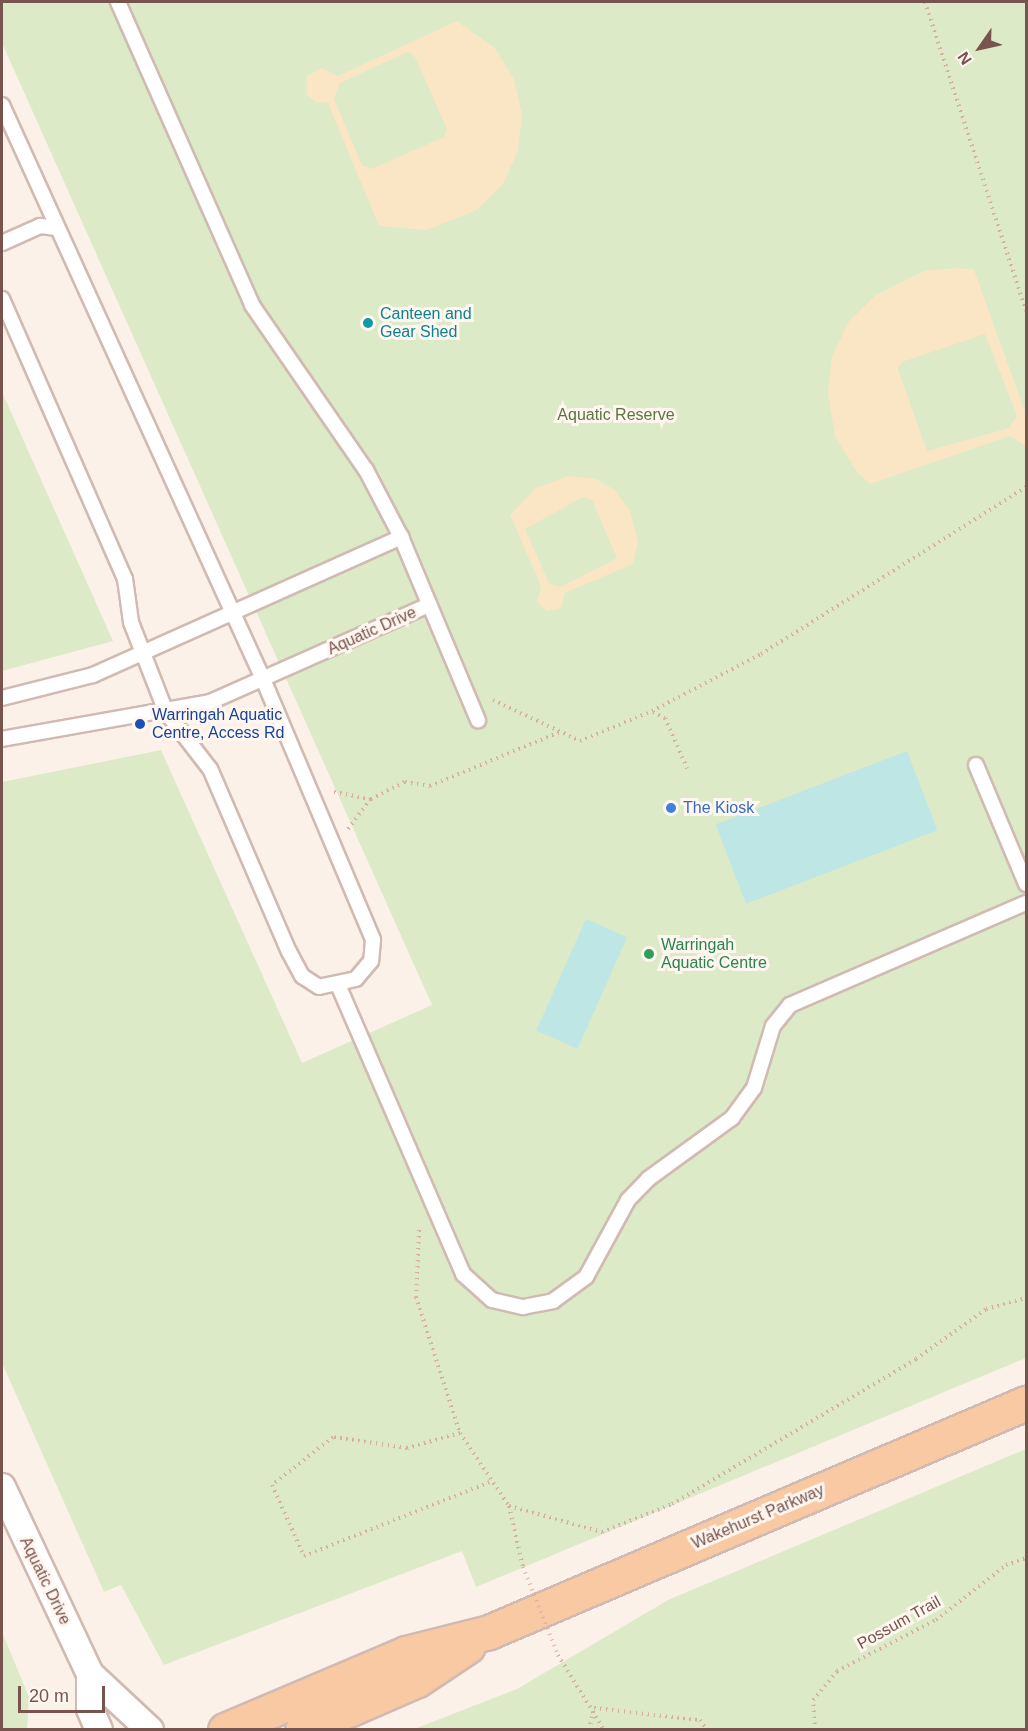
<!DOCTYPE html>
<style>
body{margin:0}
#map{position:relative;width:1028px;height:1731px;overflow:hidden;background:#fcf1e9;font-family:Arial,sans-serif}
div>[style]{position:absolute}
[style*='--x']{left:calc(var(--x)*1px);top:calc(var(--y)*1px);width:calc(var(--w)*1px);rotate:calc(var(--a)*1deg)}
.green>*{inset:0;background:#dceac7}
.sand>*{inset:0;background:#fae5c5}
.water>*{inset:0;background:#bee6e4;transform-origin:0 0}
.path>*{height:4px;margin-top:-2px;transform-origin:0;background:repeating-linear-gradient(90deg,#d7aea4 0 1.5px,transparent 0 6px)}
.roads{filter:drop-shadow(2px 0 #d1bab1) drop-shadow(-2px 0 #d1bab1) drop-shadow(0 2px #d1bab1) drop-shadow(0 -2px #d1bab1)}
.lane>*{height:14px;margin:-7px;padding:0 7px;transform-origin:7px;border-radius:7px;background:#fff}
.street>*{height:26px;margin:-13px;padding:0 13px;transform-origin:13px;border-radius:13px;background:#fff}
.primary>*{height:33px;margin:-16.5px;padding:0 16.5px;transform-origin:16.5px;border-radius:16.5px;background:#f9c9a4}
.path-bridge>*{height:4px;margin-top:-2px;transform-origin:0;background:repeating-linear-gradient(90deg,#d7aea4 0 1.5px,transparent 0 6px)}
.dots>*{width:16px;height:16px;translate:-50% -50%;box-sizing:border-box;border:3px solid #fff6f0;border-radius:50%}
span{translate:-50% -50%;white-space:nowrap;text-align:center;line-height:1.15;-webkit-text-stroke:6px #fff6f0;paint-order:stroke}
.culture-label{font-size:16px;color:#0d838f}
.left{translate:0 -50%;text-align:left}
.park-label{font-size:16px;color:#5b7641}
.street-label{font-size:16px;color:#77544d}
.transit-label{font-size:16px;color:#164399}
.shop-label{font-size:16px;color:#366cbe}
.leisure-label{font-size:16px;color:#27864d}
.frame{position:absolute;inset:0;border:3px solid #77544d;pointer-events:none}
.north{position:absolute;left:950px;top:18px;width:60px;height:60px;-webkit-text-stroke:4px #fff6f0;paint-order:stroke;rotate:236deg;font-size:16px;font-weight:700;line-height:24px;text-align:center;color:#77544d}
.north::after{content:'';display:block;margin:auto;width:21px;height:27px;background:#77544d;clip-path:polygon(50% 0,100% 100%,50% 72%,0 100%)}
.scale{position:absolute;left:18px;top:1686px;width:87px;height:27px;box-sizing:border-box;border:3px solid #77544d;border-top:0;padding-left:8px;font-size:18px;line-height:21px;white-space:nowrap;color:#77544d;-webkit-text-stroke:4px #fff6f0;paint-order:stroke}
</style>
<div id="map">
<div class="green">
<i style="clip-path:polygon(2px 2px,1026px 2px,1026px 1358px,476px 1587px,462px 1551px,164px 1665px,121px 1585px,104px 1592px,2px 1363px,2px 782px,161px 750px,302px 1063px,432px 1005px,2px 43px)"></i>
<i style="clip-path:polygon(2px 392px,113px 641px,2px 671px)"></i>
<i style="clip-path:polygon(1026px 1449px,1026px 1729px,414px 1729px,517px 1689px,668px 1600px)"></i>
<i style="clip-path:polygon(2px 1632px,29px 1697px,27px 1729px,2px 1729px)"></i>
</div>
<div class="sand">
<i style="clip-path:polygon(evenodd,457px 21px,495px 48px,514px 79px,522px 115px,518px 151px,503px 184px,477px 210px,427px 230px,379px 226px,328px 103px,315px 102px,306px 94px,307px 76px,322px 68px,338px 76px,457px 21px,408px 52px,415px 57px,447px 129px,444px 137px,371px 169px,362px 165px,334px 99px,340px 83px,408px 52px)"></i>
<i style="clip-path:polygon(evenodd,957px 268px,974px 270px,1026px 414px,1026px 446px,1010px 436px,870px 484px,856px 471px,835px 436px,828px 393px,832px 356px,849px 321px,876px 295px,924px 271px,957px 268px,985px 334px,1017px 416px,1009px 428px,927px 451px,898px 369px,902px 362px,985px 334px)"></i>
<i style="clip-path:polygon(evenodd,569px 476px,596px 479px,615px 490px,630px 511px,638px 542px,633px 564px,565px 593px,561px 608px,547px 611px,537px 602px,541px 586px,510px 515px,536px 488px,569px 476px,583px 497px,592px 500px,617px 558px,560px 587px,549px 583px,525px 529px,583px 497px)"></i>
</div>
<div class="water">
<i style="left:907px;top:751px;width:85px;height:205px;rotate:69deg"></i>
<i style="left:586px;top:919px;width:45px;height:122px;rotate:24deg"></i>
</div>
<div class="path">
<i style="--x:925;--y:2;--w:325;--a:71.9"></i>
<i style="--x:493;--y:700;--w:96;--a:25.2"></i>
<i style="--x:580;--y:741;--w:78;--a:-22.6"></i>
<i style="--x:652;--y:711;--w:123;--a:-27.6"></i>
<i style="--x:761;--y:654;--w:313;--a:-32.2"></i>
<i style="--x:653;--y:712;--w:13;--a:27"></i>
<i style="--x:665;--y:718;--w:55;--a:66.3"></i>
<i style="--x:334;--y:792;--w:38;--a:11"></i>
<i style="--x:371;--y:799;--w:38;--a:-27"></i>
<i style="--x:405;--y:782;--w:25;--a:9"></i>
<i style="--x:430;--y:786;--w:141;--a:-22.6"></i>
<i style="--x:348;--y:829;--w:38;--a:-53"></i>
<i style="--x:419;--y:1230;--w:67;--a:92.6"></i>
<i style="--x:416;--y:1297;--w:143;--a:72.1"></i>
<i style="--x:460;--y:1433;--w:88;--a:56.1"></i>
<i style="--x:509;--y:1506;--w:63;--a:77.1"></i>
<i style="--x:460;--y:1433;--w:55;--a:164.2"></i>
<i style="--x:407;--y:1448;--w:75;--a:-171.5"></i>
<i style="--x:333;--y:1437;--w:78;--a:141.8"></i>
<i style="--x:272;--y:1485;--w:78;--a:65.7"></i>
<i style="--x:304;--y:1556;--w:202;--a:-21.7"></i>
<i style="--x:509;--y:1506;--w:97;--a:15.6"></i>
<i style="--x:602;--y:1532;--w:75;--a:-21.8"></i>
<i style="--x:672;--y:1504;--w:284;--a:-30.7"></i>
<i style="--x:916;--y:1359;--w:86;--a:-35.5"></i>
<i style="--x:986;--y:1309;--w:41;--a:-15.4"></i>
<i style="--x:558;--y:1655;--w:88;--a:58.5"></i>
<i style="--x:589;--y:1730;--w:23;--a:-77"></i>
<i style="--x:594;--y:1708;--w:107;--a:6.5"></i>
<i style="--x:700;--y:1720;--w:12;--a:55"></i>
<i style="--x:815;--y:1730;--w:30;--a:-94"></i>
<i style="--x:813;--y:1700;--w:38;--a:-50"></i>
<i style="--x:837;--y:1671;--w:111;--a:-27.3"></i>
<i style="--x:936;--y:1620;--w:89;--a:-38.2"></i>
<i style="--x:1006;--y:1565;--w:21;--a:-19"></i>
</div>
<div class="roads">
<div class="lane">
<i style="--x:118;--y:2;--w:331;--a:66.1"></i>
<i style="--x:252;--y:305;--w:201;--a:55.4"></i>
<i style="--x:366;--y:470;--w:76;--a:62.4"></i>
<i style="--x:401;--y:537;--w:199;--a:67.2"></i>
<i style="--x:2;--y:105;--w:631;--a:65.55"></i>
<i style="--x:263;--y:679;--w:283;--a:67.1"></i>
<i style="--x:373;--y:940;--w:21;--a:95"></i>
<i style="--x:371;--y:961;--w:23;--a:130"></i>
<i style="--x:356;--y:979;--w:38;--a:168"></i>
<i style="--x:319;--y:987;--w:20;--a:-147"></i>
<i style="--x:302;--y:976;--w:27;--a:-118"></i>
<i style="--x:289;--y:952;--w:199;--a:-113.3"></i>
<i style="--x:210;--y:769;--w:72;--a:-127.7"></i>
<i style="--x:166;--y:712;--w:97;--a:-111.3"></i>
<i style="--x:131;--y:622;--w:43;--a:-97.9"></i>
<i style="--x:125;--y:579;--w:306;--a:-113.7"></i>
<i style="--x:2;--y:243;--w:42;--a:-24.1"></i>
<i style="--x:40;--y:226;--w:17;--a:7"></i>
<i style="--x:2;--y:698;--w:94;--a:-14.2"></i>
<i style="--x:93;--y:675;--w:338;--a:-24.1"></i>
<i style="--x:2;--y:739;--w:211;--a:-10.1"></i>
<i style="--x:210;--y:702;--w:240;--a:-23.9"></i>
<i style="--x:976;--y:765;--w:129;--a:67.2"></i>
<i style="--x:339;--y:987;--w:313;--a:66.6"></i>
<i style="--x:463;--y:1274;--w:39;--a:42"></i>
<i style="--x:492;--y:1300;--w:32;--a:13"></i>
<i style="--x:523;--y:1307;--w:31;--a:-11"></i>
<i style="--x:553;--y:1301;--w:41;--a:-36"></i>
<i style="--x:586;--y:1277;--w:88;--a:-61.4"></i>
<i style="--x:628;--y:1200;--w:29;--a:-46"></i>
<i style="--x:648;--y:1179;--w:104;--a:-36"></i>
<i style="--x:732;--y:1118;--w:37;--a:-54"></i>
<i style="--x:754;--y:1088;--w:65;--a:-73"></i>
<i style="--x:773;--y:1026;--w:27;--a:-51"></i>
<i style="--x:790;--y:1005;--w:257;--a:-23.4"></i>
</div>
<div class="street">
<i style="--x:2;--y:1487;--w:207;--a:64.8"></i>
<i style="--x:90;--y:1674;--w:35;--a:90"></i>
<i style="--x:90;--y:1709;--w:23;--a:67"></i>
<i style="--x:90;--y:1674;--w:82;--a:43"></i>
</div>
<div class="primary">
<i style="--x:225;--y:1730;--w:197;--a:-23"></i>
<i style="--x:406;--y:1653;--w:86;--a:-14.2"></i>
<i style="--x:489;--y:1632;--w:584;--a:-23.1"></i>
<i style="--x:302;--y:1730;--w:125;--a:-23.5"></i>
<i style="--x:417;--y:1680;--w:61;--a:-33.7"></i>
</div>
</div>
<div class="path-bridge">
<i style="--x:523;--y:1567;--w:95;--a:68.3"></i>
</div>
<div class="dots">
<i style="left:368px;top:323px;background:#0f9aa8"></i>
<i style="left:140px;top:724px;background:#1a4fb4"></i>
<i style="left:671px;top:808px;background:#3f7fe0"></i>
<i style="left:649px;top:954px;background:#2e9e5b"></i>
</div>
<div class="culture-label">
<span class="left" style="left:380px;top:323px">Canteen and<br>Gear Shed</span>
</div>
<div class="park-label">
<span style="left:616px;top:415px">Aquatic Reserve</span>
</div>
<div class="street-label">
<span style="left:372px;top:631px;rotate:-24deg">Aquatic Drive</span>
<span style="left:758px;top:1517px;rotate:-23deg">Wakehurst Parkway</span>
<span style="left:45px;top:1581px;rotate:64deg">Aquatic Drive</span>
<span style="left:899px;top:1623px;rotate:-29deg">Possum Trail</span>
</div>
<div class="transit-label">
<span class="left" style="left:152px;top:724px">Warringah Aquatic<br>Centre, Access Rd</span>
</div>
<div class="shop-label">
<span class="left" style="left:683px;top:808px">The Kiosk</span>
</div>
<div class="leisure-label">
<span class="left" style="left:661px;top:954px">Warringah<br>Aquatic Centre</span>
</div>
<div class="frame"></div>
<div class="north">N</div>
<div class="scale">20 m</div>
</div>
